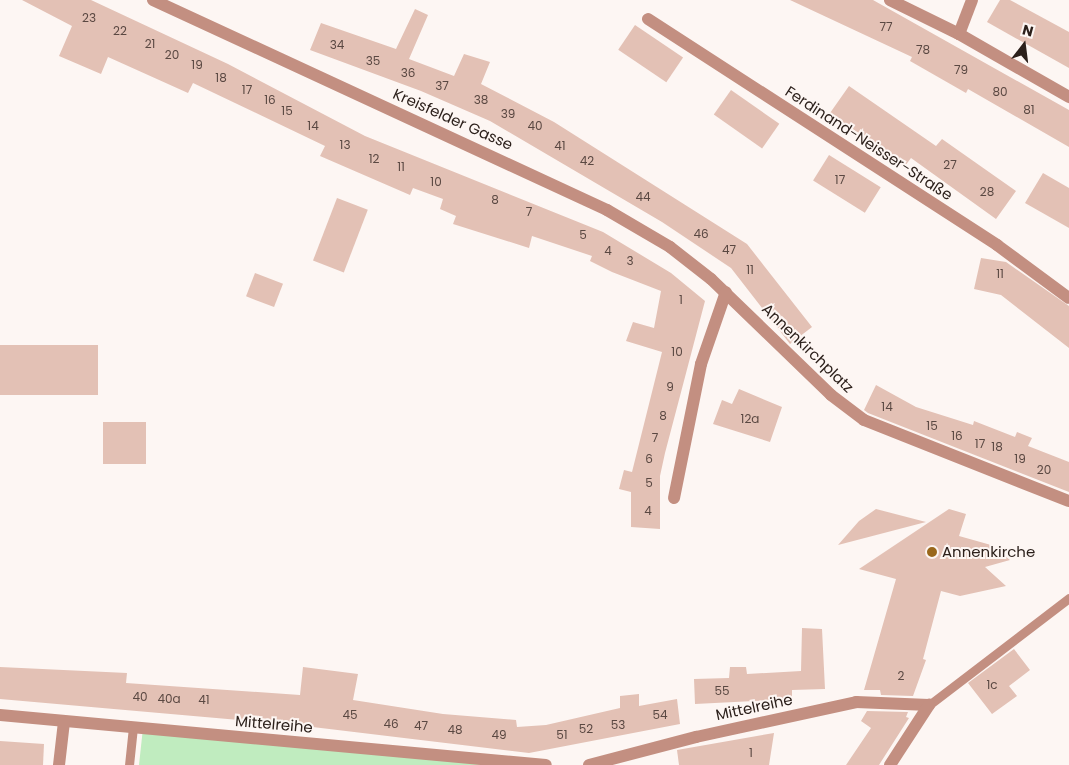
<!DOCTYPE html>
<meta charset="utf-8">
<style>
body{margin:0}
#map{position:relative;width:1069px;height:765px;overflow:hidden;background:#fdf6f3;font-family:Poppins,sans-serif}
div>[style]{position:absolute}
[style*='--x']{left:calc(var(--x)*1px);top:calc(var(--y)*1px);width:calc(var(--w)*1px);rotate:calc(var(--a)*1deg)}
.green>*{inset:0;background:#c0ecbf}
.building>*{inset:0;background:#e3c1b5;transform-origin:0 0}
.lane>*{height:9px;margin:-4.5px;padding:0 4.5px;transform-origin:4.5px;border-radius:4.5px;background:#c38f81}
.street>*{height:12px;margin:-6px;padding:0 6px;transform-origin:6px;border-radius:6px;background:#c38f81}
.dots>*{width:14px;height:14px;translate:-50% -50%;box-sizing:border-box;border:2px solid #fdf6f3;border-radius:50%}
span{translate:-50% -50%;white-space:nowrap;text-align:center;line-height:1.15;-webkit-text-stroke:4px #fdf6f3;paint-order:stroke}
.number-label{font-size:12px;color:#5a4842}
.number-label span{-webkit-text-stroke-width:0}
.street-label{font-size:15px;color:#2c201b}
.poi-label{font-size:15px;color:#2c201b}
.left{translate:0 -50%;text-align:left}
.north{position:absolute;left:999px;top:20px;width:50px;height:50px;-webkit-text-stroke:4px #fdf6f3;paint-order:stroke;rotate:15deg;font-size:14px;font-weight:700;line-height:20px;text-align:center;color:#2c201b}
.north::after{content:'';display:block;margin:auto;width:18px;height:22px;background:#2c201b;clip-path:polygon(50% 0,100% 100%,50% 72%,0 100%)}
</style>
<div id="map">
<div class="green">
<i style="clip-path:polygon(143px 728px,546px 765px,139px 765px)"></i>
</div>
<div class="building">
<i style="clip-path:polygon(22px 0,91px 0,228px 64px,365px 136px,603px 232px,671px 273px,705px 301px,665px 453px,660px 476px,660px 529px,631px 527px,631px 492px,619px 489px,624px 470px,632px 472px,662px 352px,626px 341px,633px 322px,654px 328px,661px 291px,612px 272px,590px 261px,592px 256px,532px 236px,529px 248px,453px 224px,456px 216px,440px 209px,443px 199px,413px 188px,410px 195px,320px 156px,325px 146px,193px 83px,188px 93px,108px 57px,101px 74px,59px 56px,72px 26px)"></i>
<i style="clip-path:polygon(790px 0,873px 0,1069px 110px,1069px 147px,968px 89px,966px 93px,910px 61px,912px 57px)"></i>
<i style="clip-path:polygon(1000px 0,1010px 0,1069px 32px,1069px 68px,987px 22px)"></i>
<i style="clip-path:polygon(415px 9px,428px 15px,409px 59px,454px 76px,464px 54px,490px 62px,481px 84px,554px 122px,747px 244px,812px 327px,790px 344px,731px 268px,662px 222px,490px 121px,421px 91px,310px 50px,321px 23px,396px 49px)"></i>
<i style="left:635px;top:25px;width:58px;height:30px;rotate:34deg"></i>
<i style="clip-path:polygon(849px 86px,936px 146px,942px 139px,1016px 191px,996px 219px,911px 158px,905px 166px,830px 113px)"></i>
<i style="left:731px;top:90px;width:59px;height:30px;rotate:35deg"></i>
<i style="left:829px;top:155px;width:61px;height:30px;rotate:32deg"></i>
<i style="clip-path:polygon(1043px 173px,1069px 188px,1069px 228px,1025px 203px)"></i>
<i style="left:337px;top:198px;width:33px;height:67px;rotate:21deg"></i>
<i style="clip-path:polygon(981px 258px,1006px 262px,1069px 306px,1069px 348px,1001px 295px,974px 289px)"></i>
<i style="left:255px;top:273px;width:30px;height:25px;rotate:21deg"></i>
<i style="left:98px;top:345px;width:50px;height:98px;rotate:90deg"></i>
<i style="clip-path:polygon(876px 385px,916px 407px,973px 425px,974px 421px,1015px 437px,1017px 432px,1032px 438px,1028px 446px,1069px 462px,1069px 492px,868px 413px,864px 410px)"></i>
<i style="clip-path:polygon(739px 389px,782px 407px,770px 442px,713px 424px,722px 400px,732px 404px)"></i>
<i style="left:103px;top:422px;width:43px;height:42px"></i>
<i style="clip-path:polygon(876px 509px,926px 522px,838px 545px,859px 521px)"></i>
<i style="clip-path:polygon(949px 509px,966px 514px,959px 536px,991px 545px,1010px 560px,985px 567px,1006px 586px,960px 596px,941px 591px,923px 659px,926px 660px,913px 696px,881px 695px,880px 690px,864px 690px,896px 579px,859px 569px)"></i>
<i style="clip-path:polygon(802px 628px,822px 629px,825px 689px,792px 690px,792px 699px,695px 704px,694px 679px,729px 678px,730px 667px,746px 667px,747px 674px,801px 671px)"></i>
<i style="clip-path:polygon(1014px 649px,1030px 670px,1009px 686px,1017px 696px,992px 714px,968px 683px)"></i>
<i style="clip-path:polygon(0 667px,127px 673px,126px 683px,300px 695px,303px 667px,358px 674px,353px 700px,443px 714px,516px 720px,517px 727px,546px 725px,620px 708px,620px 696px,639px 694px,639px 706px,677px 699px,680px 724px,529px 753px,296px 725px,0 699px)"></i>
<i style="clip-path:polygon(867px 711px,908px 712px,906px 717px,909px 718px,879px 765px,846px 765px,871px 728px,861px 721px)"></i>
<i style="clip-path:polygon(774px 733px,769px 765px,679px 765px,677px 750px)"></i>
<i style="clip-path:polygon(0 741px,44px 744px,43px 765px,0 765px)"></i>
</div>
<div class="lane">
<i style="--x:929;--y:705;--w:176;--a:-37.4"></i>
<i style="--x:129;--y:765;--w:37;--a:-84"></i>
</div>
<div class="street">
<i style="--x:153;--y:0;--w:500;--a:24.82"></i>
<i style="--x:607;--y:210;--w:73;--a:30.4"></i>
<i style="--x:670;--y:247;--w:52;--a:38"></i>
<i style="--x:711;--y:279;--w:167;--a:44"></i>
<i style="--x:831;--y:395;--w:41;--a:37.1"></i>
<i style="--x:864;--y:420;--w:220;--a:21.6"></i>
<i style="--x:890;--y:0;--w:77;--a:26.2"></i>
<i style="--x:959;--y:34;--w:127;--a:29.8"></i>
<i style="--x:648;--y:19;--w:416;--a:32.9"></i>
<i style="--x:997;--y:245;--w:89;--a:36.4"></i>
<i style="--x:959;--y:34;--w:36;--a:-69"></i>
<i style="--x:674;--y:498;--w:137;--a:-78.6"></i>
<i style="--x:701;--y:364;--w:76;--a:-70.9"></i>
<i style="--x:0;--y:715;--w:548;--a:5.23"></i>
<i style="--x:59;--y:765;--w:43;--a:-83.4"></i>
<i style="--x:589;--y:765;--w:111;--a:-14.7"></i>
<i style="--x:696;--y:737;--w:164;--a:-12.3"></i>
<i style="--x:856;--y:702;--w:73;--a:2.4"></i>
<i style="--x:890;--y:765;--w:72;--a:-57"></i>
</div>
<div class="dots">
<i style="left:932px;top:552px;background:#99671b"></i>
</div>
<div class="number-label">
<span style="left:89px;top:18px">23</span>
<span style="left:886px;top:27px">77</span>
<span style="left:120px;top:31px">22</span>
<span style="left:150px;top:44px">21</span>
<span style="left:337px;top:45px">34</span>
<span style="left:923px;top:50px">78</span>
<span style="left:172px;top:55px">20</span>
<span style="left:373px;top:61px">35</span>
<span style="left:197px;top:65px">19</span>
<span style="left:961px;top:70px">79</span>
<span style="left:408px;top:73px">36</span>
<span style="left:221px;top:78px">18</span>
<span style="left:442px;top:86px">37</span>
<span style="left:247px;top:90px">17</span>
<span style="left:1000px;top:92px">80</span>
<span style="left:270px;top:100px">16</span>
<span style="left:481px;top:100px">38</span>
<span style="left:1029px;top:110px">81</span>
<span style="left:287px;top:111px">15</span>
<span style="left:508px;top:114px">39</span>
<span style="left:313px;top:126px">14</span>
<span style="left:535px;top:126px">40</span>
<span style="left:345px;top:145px">13</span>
<span style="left:560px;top:146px">41</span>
<span style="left:374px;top:159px">12</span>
<span style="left:587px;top:161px">42</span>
<span style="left:950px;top:165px">27</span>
<span style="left:401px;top:167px">11</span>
<span style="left:840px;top:180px">17</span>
<span style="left:436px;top:182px">10</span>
<span style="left:987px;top:192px">28</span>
<span style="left:643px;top:197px">44</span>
<span style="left:495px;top:200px">8</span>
<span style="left:529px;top:212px">7</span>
<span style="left:701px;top:234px">46</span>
<span style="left:583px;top:235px">5</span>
<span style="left:729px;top:250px">47</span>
<span style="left:608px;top:251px">4</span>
<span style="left:630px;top:261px">3</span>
<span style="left:750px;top:270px">11</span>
<span style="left:1000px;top:274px">11</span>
<span style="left:681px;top:300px">1</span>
<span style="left:677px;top:352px">10</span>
<span style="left:670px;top:387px">9</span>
<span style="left:887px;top:407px">14</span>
<span style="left:663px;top:416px">8</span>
<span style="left:750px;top:419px">12a</span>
<span style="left:932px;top:426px">15</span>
<span style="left:957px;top:436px">16</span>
<span style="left:655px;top:438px">7</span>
<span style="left:980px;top:444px">17</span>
<span style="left:997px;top:447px">18</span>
<span style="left:649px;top:459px">6</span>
<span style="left:1020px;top:459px">19</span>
<span style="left:1044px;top:470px">20</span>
<span style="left:649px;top:483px">5</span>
<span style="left:648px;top:511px">4</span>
<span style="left:901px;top:676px">2</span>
<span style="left:992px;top:685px">1c</span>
<span style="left:722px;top:691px">55</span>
<span style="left:140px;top:697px">40</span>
<span style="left:169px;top:699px">40a</span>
<span style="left:204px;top:700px">41</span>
<span style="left:350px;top:715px">45</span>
<span style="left:660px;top:715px">54</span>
<span style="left:391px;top:724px">46</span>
<span style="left:618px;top:725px">53</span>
<span style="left:421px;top:726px">47</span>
<span style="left:586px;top:729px">52</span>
<span style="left:455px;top:730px">48</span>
<span style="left:499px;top:735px">49</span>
<span style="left:562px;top:735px">51</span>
<span style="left:751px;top:753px">1</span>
</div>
<div class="street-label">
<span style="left:453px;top:119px;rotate:24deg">Kreisfelder Gasse</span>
<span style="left:869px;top:143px;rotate:33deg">Ferdinand-Neisser-Straße</span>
<span style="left:808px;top:348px;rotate:44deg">Annenkirchplatz</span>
<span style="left:754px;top:707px;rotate:-12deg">Mittelreihe</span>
<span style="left:274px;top:724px;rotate:5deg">Mittelreihe</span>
</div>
<div class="poi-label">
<span class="left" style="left:942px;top:552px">Annenkirche</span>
</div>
<div class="north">N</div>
</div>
